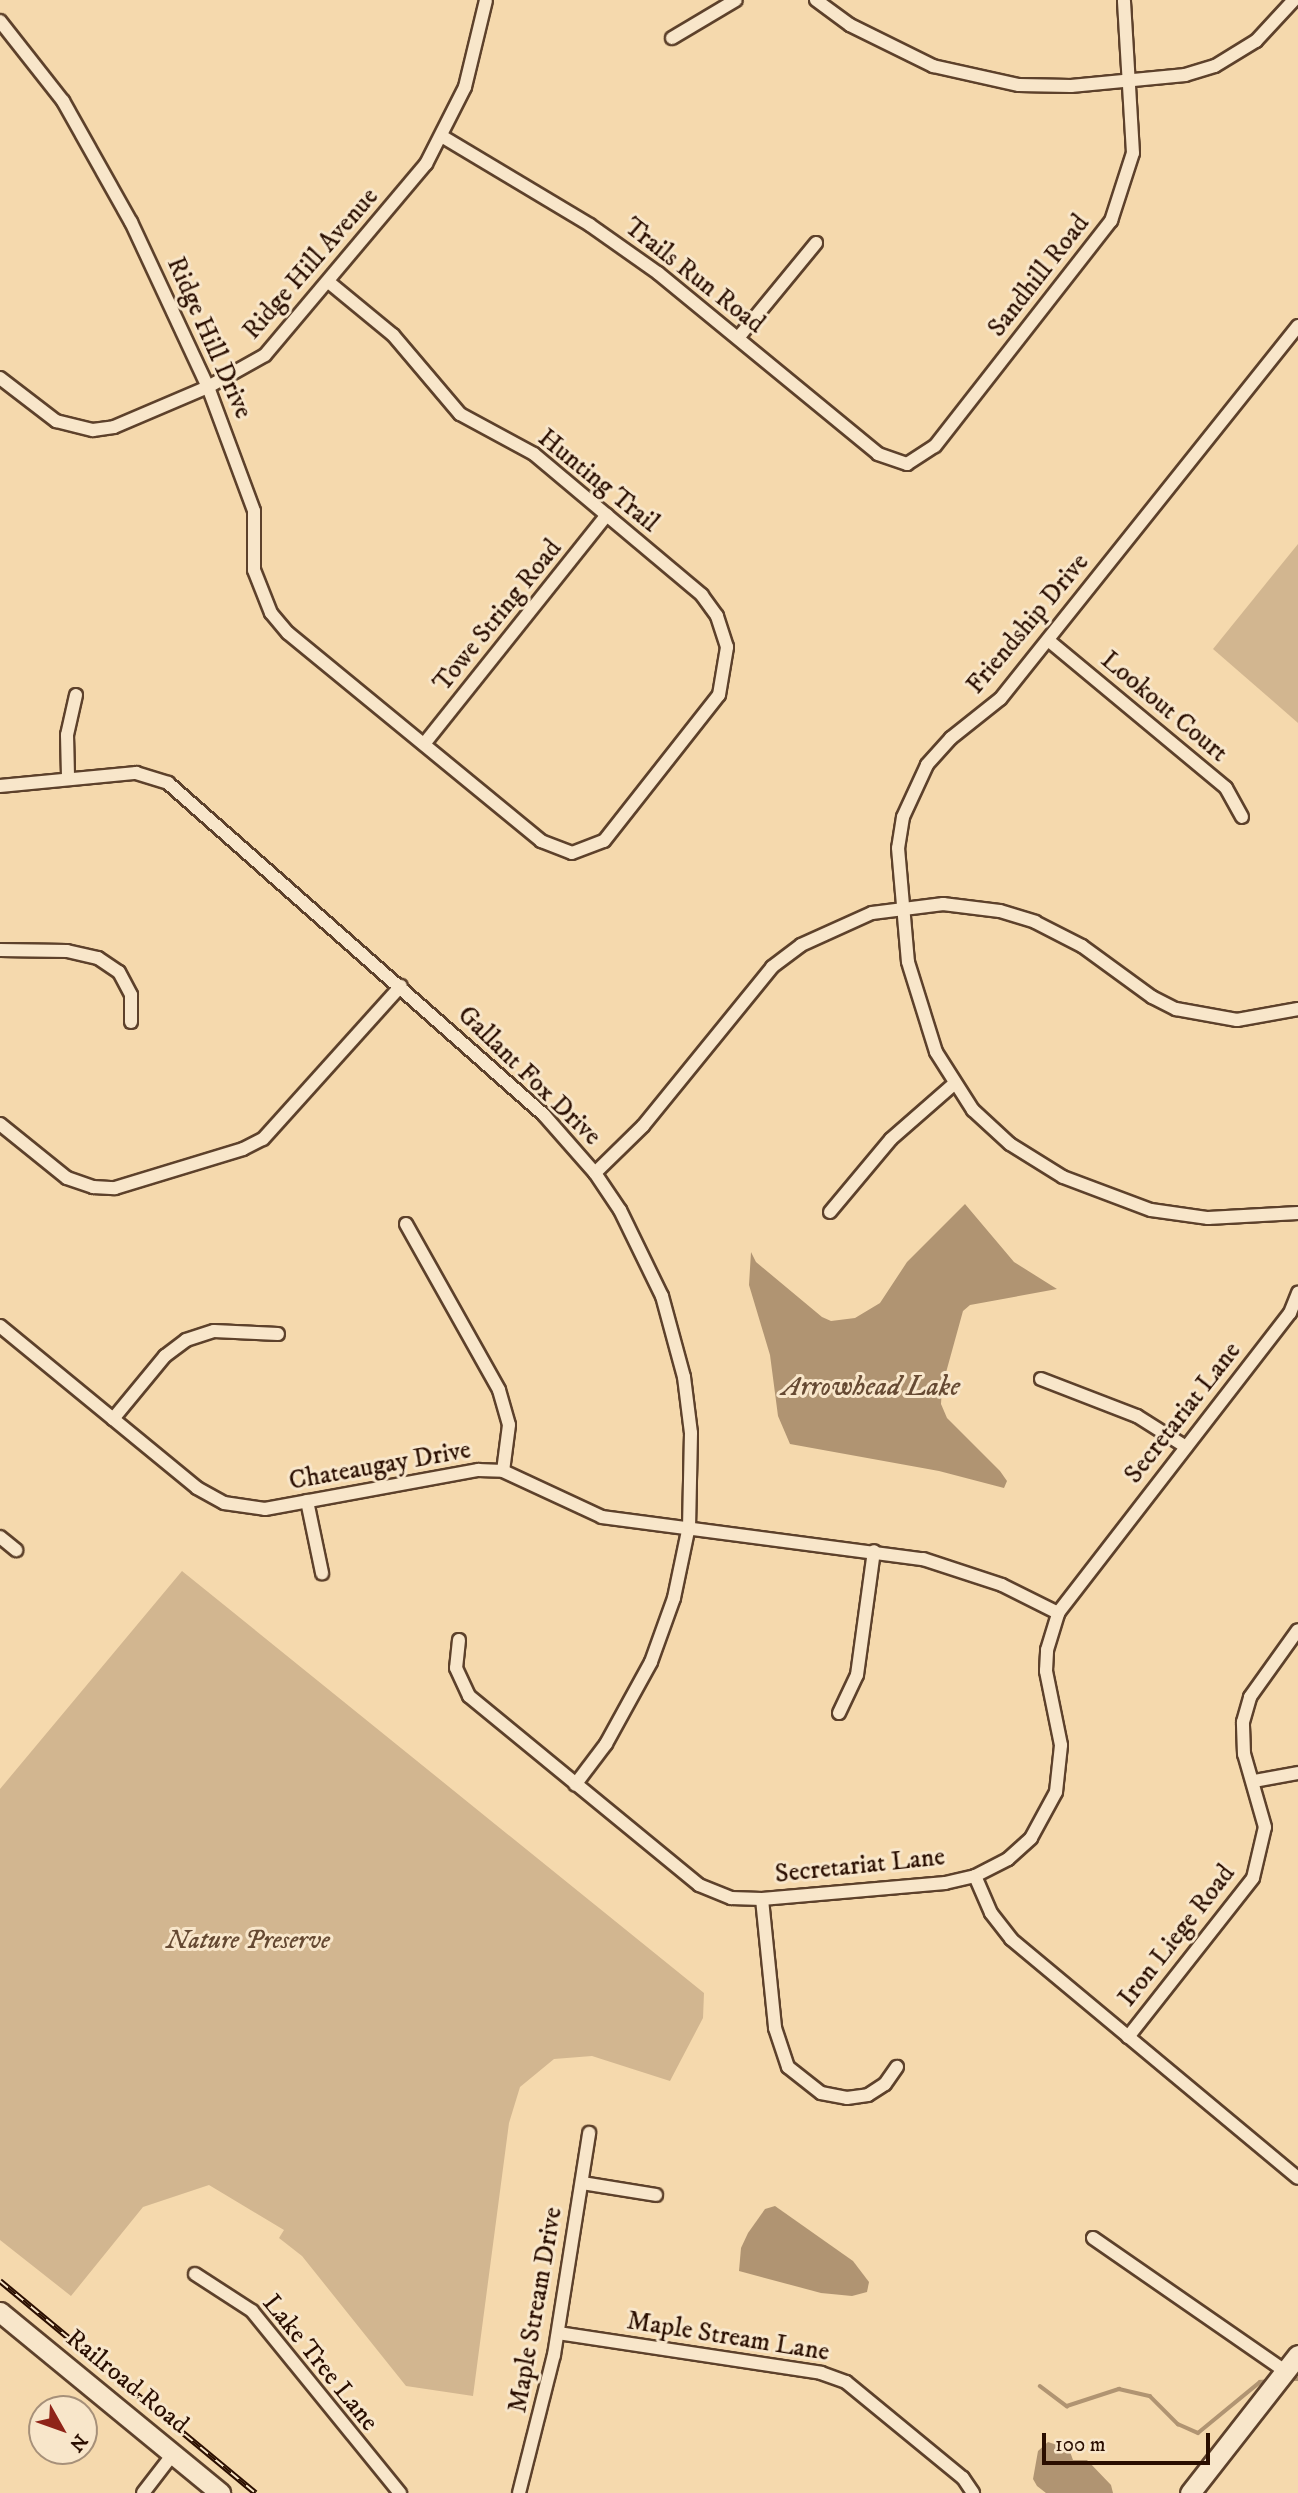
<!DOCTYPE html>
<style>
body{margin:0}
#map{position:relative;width:1298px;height:2493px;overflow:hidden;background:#f5d9ad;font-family:"IM FELL DW Pica",serif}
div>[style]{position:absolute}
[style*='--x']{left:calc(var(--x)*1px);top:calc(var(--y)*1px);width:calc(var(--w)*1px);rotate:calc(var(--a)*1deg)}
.green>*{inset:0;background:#d2b690}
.water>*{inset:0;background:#b09472}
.stream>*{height:3.5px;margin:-1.75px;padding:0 1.75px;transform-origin:1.75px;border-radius:1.75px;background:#b09472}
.roads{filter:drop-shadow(2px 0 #5d412b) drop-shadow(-2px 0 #5d412b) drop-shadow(0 2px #5d412b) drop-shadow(0 -2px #5d412b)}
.street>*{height:12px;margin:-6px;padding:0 6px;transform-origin:6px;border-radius:6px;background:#f8e6ca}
.secondary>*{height:19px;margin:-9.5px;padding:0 9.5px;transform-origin:9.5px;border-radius:9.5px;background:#f8e6ca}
.rail>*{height:6px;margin-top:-3px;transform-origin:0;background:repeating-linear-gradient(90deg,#f8e6ca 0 10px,#2a0e00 0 20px);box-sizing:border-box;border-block:2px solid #2a0e00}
span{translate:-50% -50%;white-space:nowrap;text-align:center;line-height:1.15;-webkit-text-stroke:6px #f8e6ca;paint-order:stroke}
.street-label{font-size:26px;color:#2a0e00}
.park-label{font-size:26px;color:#654932;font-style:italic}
.water-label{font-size:28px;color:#664a33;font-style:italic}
.north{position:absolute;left:28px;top:2395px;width:70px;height:70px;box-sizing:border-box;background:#f8e6ca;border:2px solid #a69079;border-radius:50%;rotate:130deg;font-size:19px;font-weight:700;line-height:28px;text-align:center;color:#2a0e00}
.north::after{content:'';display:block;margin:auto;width:24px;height:32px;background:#8f2418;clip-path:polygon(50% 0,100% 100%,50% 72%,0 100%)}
.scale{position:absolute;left:1042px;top:2433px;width:168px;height:32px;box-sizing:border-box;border:4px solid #2a0e00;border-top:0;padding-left:9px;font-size:21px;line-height:24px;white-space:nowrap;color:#2a0e00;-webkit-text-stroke:5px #f8e6ca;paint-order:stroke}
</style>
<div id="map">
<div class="green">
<i style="clip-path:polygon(1298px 544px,1298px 723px,1213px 649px)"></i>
<i style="clip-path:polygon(182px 1571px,704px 1993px,703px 2018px,670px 2081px,592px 2056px,554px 2059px,520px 2087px,509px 2123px,473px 2396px,406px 2386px,302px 2256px,279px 2238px,284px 2230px,209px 2185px,143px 2207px,71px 2296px,0 2240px,0 1789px)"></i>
</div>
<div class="water">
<i style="clip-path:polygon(965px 1204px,1014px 1262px,1057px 1289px,970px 1305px,963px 1311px,942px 1387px,941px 1404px,947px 1418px,1000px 1471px,1007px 1481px,1004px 1488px,939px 1471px,790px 1444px,778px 1416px,770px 1355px,749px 1285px,751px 1252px,756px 1262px,822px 1317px,831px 1321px,855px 1318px,880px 1303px,907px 1262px)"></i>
<i style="clip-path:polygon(775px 2206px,853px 2261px,869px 2282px,867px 2292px,852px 2296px,821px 2293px,739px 2271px,741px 2248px,748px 2233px,765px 2209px)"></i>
<i style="clip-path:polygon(1048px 2442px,1069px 2449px,1073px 2460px,1087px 2460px,1111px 2485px,1113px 2493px,1046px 2493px,1037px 2486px,1033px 2479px,1038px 2451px)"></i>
</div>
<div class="stream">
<i style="--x:1288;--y:2379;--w:10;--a:0"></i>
<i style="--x:1040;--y:2386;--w:34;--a:37"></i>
<i style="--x:1067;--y:2406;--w:55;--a:-18.1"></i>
<i style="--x:1119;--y:2389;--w:32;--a:13"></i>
<i style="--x:1150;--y:2396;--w:40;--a:45"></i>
<i style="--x:1178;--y:2424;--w:22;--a:24"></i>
<i style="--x:1198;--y:2433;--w:80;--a:-39.4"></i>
<i style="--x:1260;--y:2382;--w:9;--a:-6"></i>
</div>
<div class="roads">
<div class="street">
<i style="--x:816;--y:0;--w:42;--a:36.3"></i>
<i style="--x:850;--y:25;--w:93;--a:26.3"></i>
<i style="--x:933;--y:66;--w:88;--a:12.5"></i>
<i style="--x:1019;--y:85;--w:52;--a:1.1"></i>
<i style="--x:1071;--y:86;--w:115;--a:-5.5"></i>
<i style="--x:1185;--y:75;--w:31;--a:-17"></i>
<i style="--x:1215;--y:66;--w:48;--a:-31.4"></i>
<i style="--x:1256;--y:41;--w:56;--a:-47.2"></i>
<i style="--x:0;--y:21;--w:102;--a:51.8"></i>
<i style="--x:63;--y:101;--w:139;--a:60.7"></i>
<i style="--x:131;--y:222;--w:182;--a:65"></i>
<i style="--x:208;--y:387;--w:132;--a:69.6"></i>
<i style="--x:254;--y:511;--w:59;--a:90"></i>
<i style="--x:254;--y:570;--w:46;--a:68.4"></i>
<i style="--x:271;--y:613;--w:26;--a:50"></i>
<i style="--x:288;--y:633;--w:328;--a:39.4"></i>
<i style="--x:541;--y:841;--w:33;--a:21"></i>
<i style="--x:572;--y:853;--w:34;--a:-21"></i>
<i style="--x:604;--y:841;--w:186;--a:-51.8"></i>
<i style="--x:719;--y:695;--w:49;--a:-80.5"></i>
<i style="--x:727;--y:647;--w:33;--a:-108"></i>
<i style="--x:717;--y:616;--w:26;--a:-126"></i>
<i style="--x:702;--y:595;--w:219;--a:-140"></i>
<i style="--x:534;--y:454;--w:84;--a:-151.6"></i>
<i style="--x:460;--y:414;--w:104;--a:-130.3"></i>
<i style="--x:393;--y:335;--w:82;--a:-140.5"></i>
<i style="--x:672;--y:38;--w:74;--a:-30.7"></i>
<i style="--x:443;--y:137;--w:171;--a:30.9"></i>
<i style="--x:590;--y:225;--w:83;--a:35.2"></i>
<i style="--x:658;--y:273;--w:285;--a:39.4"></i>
<i style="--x:878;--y:454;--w:31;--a:19"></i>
<i style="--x:907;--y:464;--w:33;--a:-33"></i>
<i style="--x:935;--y:446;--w:286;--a:-52"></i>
<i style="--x:1111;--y:221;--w:71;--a:-72.1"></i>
<i style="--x:1133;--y:153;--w:153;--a:-93.4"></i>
<i style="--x:1298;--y:326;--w:477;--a:128.6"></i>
<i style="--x:1000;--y:699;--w:63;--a:141.5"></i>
<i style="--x:951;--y:738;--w:36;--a:132"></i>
<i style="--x:927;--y:765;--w:57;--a:114.8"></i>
<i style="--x:903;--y:817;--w:31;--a:99"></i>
<i style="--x:898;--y:848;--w:114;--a:85"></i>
<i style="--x:908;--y:962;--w:94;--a:72.7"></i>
<i style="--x:936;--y:1052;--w:69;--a:57.5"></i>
<i style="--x:973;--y:1110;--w:50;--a:42.6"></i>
<i style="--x:1010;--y:1144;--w:62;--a:31.9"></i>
<i style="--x:1063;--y:1177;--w:94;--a:20.6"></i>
<i style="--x:1151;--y:1210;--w:58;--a:8"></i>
<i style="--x:1208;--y:1218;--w:90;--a:-3.2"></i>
<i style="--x:738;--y:338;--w:123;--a:-50.6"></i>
<i style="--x:0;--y:378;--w:71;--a:37.5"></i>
<i style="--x:56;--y:421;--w:38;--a:14"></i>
<i style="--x:93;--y:430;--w:21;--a:-8"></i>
<i style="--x:114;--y:427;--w:102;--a:-23.1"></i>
<i style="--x:208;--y:387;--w:65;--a:-29.3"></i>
<i style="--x:265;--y:355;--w:250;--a:-49.9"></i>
<i style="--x:426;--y:164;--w:86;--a:-63.1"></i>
<i style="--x:465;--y:87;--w:89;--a:-76.4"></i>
<i style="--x:1048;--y:640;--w:231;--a:39.7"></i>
<i style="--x:1226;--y:788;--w:33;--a:61"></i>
<i style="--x:424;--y:744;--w:293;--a:-51.4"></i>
<i style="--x:68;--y:776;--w:41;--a:-91.4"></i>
<i style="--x:67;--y:735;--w:41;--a:-77.3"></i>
<i style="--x:0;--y:786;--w:137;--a:-5.5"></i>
<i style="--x:136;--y:773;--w:34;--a:17"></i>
<i style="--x:168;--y:783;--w:502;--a:41.44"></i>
<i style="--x:544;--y:1115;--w:77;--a:48.7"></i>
<i style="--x:595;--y:1173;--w:45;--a:56"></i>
<i style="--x:620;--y:1210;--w:96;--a:64"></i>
<i style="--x:662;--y:1296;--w:84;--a:74.8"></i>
<i style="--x:684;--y:1377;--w:56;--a:82.9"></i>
<i style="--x:691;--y:1433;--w:93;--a:91.2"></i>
<i style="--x:689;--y:1526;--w:74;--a:101.8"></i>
<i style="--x:674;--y:1598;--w:68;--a:109.8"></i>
<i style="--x:651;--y:1662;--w:94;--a:118.8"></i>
<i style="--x:606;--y:1744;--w:51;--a:127.1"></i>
<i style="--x:0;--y:950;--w:67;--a:0.9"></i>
<i style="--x:67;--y:951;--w:32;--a:13"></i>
<i style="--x:98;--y:958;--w:25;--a:34"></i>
<i style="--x:119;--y:972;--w:26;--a:62"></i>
<i style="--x:131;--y:995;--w:27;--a:90"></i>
<i style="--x:0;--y:1124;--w:86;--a:38.9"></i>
<i style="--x:67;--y:1178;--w:28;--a:19"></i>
<i style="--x:93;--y:1187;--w:22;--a:3"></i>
<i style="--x:115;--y:1188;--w:134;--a:-16.9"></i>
<i style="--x:243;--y:1149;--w:22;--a:-27"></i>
<i style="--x:263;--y:1139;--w:206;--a:-48"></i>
<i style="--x:595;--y:1173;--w:67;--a:-44.4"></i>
<i style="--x:643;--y:1126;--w:205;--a:-50.9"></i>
<i style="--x:772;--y:967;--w:36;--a:-37"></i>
<i style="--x:801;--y:945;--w:78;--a:-24.3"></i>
<i style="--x:872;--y:913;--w:72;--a:-7.2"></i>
<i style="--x:943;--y:904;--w:57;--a:7"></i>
<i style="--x:1000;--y:911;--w:37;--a:17"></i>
<i style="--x:1035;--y:922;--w:53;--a:27.1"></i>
<i style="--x:1082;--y:946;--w:87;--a:36.1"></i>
<i style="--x:1152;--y:997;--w:27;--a:27"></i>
<i style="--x:1176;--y:1009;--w:62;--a:10.2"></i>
<i style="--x:1237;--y:1020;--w:62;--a:-10.2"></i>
<i style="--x:830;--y:1212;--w:95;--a:-50.1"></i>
<i style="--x:891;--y:1139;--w:82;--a:-41.1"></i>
<i style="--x:406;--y:1224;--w:190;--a:60.7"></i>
<i style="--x:499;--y:1390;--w:36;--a:74"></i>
<i style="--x:509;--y:1425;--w:46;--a:97.4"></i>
<i style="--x:0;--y:1326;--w:255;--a:39.4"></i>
<i style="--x:197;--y:1488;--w:31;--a:29"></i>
<i style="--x:224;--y:1503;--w:41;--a:8.3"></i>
<i style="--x:265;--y:1509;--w:217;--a:-10.4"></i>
<i style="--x:478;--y:1470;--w:25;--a:2"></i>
<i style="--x:503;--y:1471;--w:109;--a:24.9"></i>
<i style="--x:602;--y:1517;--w:324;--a:7.5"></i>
<i style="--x:923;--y:1559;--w:83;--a:18.2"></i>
<i style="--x:1002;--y:1585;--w:63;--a:26.6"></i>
<i style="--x:1041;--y:1379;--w:103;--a:21.1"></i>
<i style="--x:1137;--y:1416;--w:58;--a:32.3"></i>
<i style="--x:113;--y:1419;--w:82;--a:-50.5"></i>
<i style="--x:165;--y:1356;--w:26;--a:-37"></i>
<i style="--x:186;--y:1340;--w:29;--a:-18"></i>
<i style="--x:214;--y:1331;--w:64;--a:2.7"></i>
<i style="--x:307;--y:1501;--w:74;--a:78.2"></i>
<i style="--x:0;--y:1537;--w:21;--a:39"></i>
<i style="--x:459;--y:1640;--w:28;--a:96"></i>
<i style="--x:456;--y:1668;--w:31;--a:65"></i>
<i style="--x:469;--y:1696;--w:298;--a:39.4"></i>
<i style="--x:699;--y:1885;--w:35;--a:22"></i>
<i style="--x:731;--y:1898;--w:31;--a:2"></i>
<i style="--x:762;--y:1899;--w:184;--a:-5"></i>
<i style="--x:945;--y:1883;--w:31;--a:-13"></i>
<i style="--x:975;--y:1876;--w:37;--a:-27"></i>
<i style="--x:1008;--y:1859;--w:31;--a:-42"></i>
<i style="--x:1031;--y:1838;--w:52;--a:-61.5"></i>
<i style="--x:1056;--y:1792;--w:47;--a:-83.9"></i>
<i style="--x:1061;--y:1745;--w:76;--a:-101.5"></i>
<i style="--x:1046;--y:1671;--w:21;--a:-87"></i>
<i style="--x:1047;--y:1650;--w:39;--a:-73"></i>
<i style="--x:1058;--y:1613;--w:379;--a:-52.3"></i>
<i style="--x:1290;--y:1313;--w:22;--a:-68"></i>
<i style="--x:839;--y:1713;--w:42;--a:-64.7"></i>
<i style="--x:857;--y:1675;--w:125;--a:-82.2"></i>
<i style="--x:1254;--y:1781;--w:45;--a:-10.3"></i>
<i style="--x:975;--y:1876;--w:40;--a:66.6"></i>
<i style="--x:991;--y:1913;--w:33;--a:52"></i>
<i style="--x:1011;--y:1939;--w:373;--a:39.8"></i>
<i style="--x:762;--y:1899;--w:130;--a:84.2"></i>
<i style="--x:775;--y:2028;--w:41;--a:71.6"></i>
<i style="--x:788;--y:2067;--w:42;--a:38.2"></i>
<i style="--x:821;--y:2093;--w:26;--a:11"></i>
<i style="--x:847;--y:2098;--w:21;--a:-8"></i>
<i style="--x:868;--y:2095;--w:20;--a:-33"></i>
<i style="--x:885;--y:2084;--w:21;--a:-55"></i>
<i style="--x:1128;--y:2037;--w:202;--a:-51.8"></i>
<i style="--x:1253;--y:1878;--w:52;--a:-76.8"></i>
<i style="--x:1265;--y:1827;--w:76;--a:-106"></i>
<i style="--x:1244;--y:1754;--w:32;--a:-92"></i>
<i style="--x:1243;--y:1722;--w:26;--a:-74"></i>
<i style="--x:1250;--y:1697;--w:82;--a:-54.4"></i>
<i style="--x:582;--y:2183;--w:75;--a:9.2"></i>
<i style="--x:1093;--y:2238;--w:234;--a:34.7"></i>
<i style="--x:195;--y:2274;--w:68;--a:33"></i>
<i style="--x:252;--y:2311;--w:235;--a:50.9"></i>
<i style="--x:558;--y:2333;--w:266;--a:8.6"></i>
<i style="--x:821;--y:2373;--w:27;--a:20"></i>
<i style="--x:846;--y:2382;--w:151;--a:39.4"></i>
<i style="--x:963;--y:2478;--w:18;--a:56"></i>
<i style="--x:143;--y:2493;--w:49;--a:-52.4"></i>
<i style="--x:519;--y:2493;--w:142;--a:-75.8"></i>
<i style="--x:554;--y:2355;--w:225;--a:-81"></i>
</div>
<div class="secondary">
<i style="--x:0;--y:2312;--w:285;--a:39.4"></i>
<i style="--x:1190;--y:2493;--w:175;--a:-52"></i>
</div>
</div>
<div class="rail">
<i style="--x:0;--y:2281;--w:332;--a:39.7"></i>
</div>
<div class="street-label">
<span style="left:311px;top:264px;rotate:-49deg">Ridge Hill Avenue</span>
<span style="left:694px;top:276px;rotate:38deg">Trails Run Road</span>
<span style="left:1039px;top:276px;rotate:-52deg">Sandhill Road</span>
<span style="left:209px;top:338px;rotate:66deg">Ridge Hill Drive</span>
<span style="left:598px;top:481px;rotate:39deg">Hunting Trail</span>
<span style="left:498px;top:616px;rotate:-51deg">Towe String Road</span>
<span style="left:1028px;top:624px;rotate:-50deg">Friendship Drive</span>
<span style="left:1164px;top:707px;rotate:40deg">Lookout Court</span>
<span style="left:529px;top:1076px;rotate:44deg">Gallant Fox Drive</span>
<span style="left:1183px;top:1413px;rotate:-52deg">Secretariat Lane</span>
<span style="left:380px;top:1466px;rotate:-10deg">Chateaugay Drive</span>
<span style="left:860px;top:1866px;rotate:-6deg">Secretariat Lane</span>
<span style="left:1177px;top:1936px;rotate:-52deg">Iron Liege Road</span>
<span style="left:536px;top:2310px;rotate:-80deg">Maple Stream Drive</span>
<span style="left:728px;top:2337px;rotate:9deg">Maple Stream Lane</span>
<span style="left:320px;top:2363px;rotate:51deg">Lake Tree Lane</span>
<span style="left:127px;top:2382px;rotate:39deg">Railroad Road</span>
</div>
<div class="park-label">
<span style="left:248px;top:1941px">Nature Preserve</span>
</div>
<div class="water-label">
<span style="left:871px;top:1387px">Arrowhead Lake</span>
</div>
<div class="north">N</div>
<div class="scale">100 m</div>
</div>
